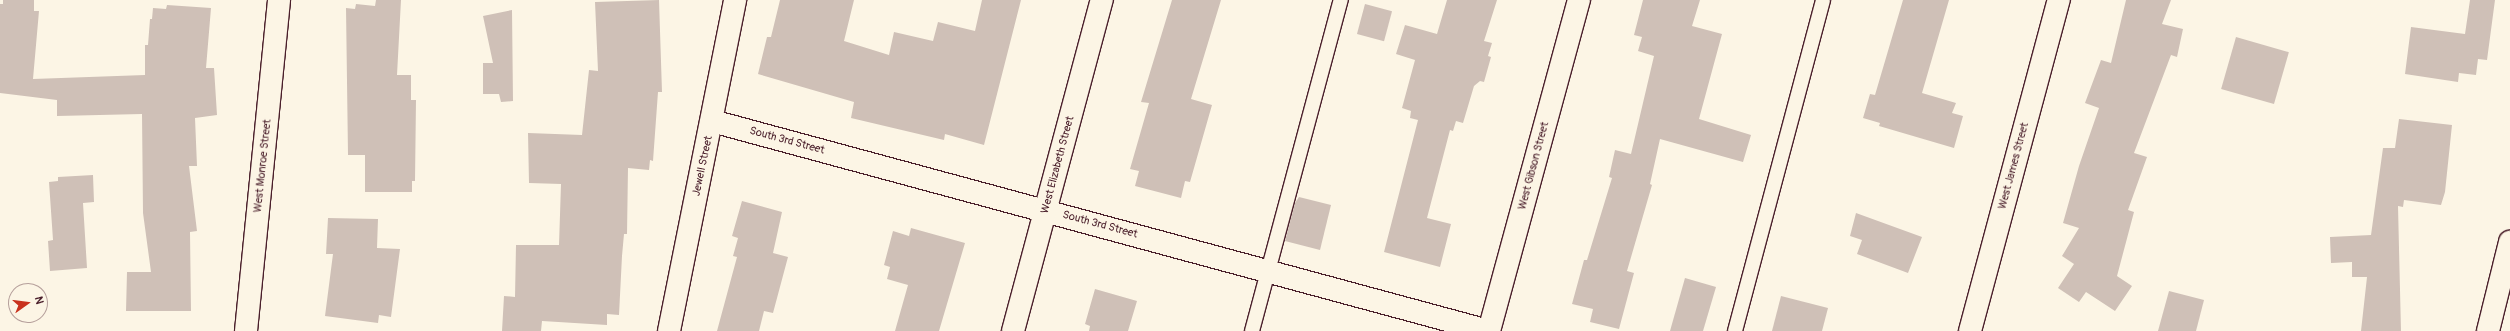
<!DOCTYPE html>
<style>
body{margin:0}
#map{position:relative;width:2510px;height:331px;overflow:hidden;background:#fcf5e5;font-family:Pangolin,sans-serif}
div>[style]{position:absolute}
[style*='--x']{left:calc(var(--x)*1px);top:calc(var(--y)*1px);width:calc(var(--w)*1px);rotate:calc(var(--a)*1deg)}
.building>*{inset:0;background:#cfc0b7;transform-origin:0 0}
.roads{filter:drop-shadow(1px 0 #4a1f2b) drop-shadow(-1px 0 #4a1f2b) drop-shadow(0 1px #4a1f2b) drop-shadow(0 -1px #4a1f2b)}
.service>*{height:14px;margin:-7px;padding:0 7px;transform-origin:7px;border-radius:7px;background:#fcf5e5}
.minor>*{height:22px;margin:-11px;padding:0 11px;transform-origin:11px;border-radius:11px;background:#fcf5e5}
span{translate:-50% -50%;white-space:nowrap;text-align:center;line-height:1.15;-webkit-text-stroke:3px #fcf5e5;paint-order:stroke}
.street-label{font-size:11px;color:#4a1f2b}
.north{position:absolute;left:8px;top:283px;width:40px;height:40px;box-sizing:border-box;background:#fcf5e5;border:1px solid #b59f9b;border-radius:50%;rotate:76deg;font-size:11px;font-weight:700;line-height:16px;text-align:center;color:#4a1f2b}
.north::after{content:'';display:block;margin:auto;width:14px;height:18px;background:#c8321e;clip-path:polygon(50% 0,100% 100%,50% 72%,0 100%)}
</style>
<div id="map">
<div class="building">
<i style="clip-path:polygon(3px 0,34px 0,34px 11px,39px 11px,33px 79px,145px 75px,145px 45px,148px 45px,150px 19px,152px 19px,153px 8px,166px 9px,167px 5px,211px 8px,206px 68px,214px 68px,217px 115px,195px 118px,197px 166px,189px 166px,197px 231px,190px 232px,191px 311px,126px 311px,127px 272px,151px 272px,143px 213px,142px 114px,57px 116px,57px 100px,0 93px,0 4px,3px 4px)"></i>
<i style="clip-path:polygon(376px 0,401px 0,397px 75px,411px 75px,411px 100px,416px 100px,415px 181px,412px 181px,412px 192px,365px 192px,365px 155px,348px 155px,346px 8px,355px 9px,356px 4px,375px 6px)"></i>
<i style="clip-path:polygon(659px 0,662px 92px,658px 92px,653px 161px,650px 160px,649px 170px,628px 168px,627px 234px,624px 234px,622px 256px,619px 315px,607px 314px,607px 325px,542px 321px,541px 331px,502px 331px,504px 296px,515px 297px,516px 245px,559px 245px,561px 184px,529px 183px,528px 133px,582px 135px,589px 70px,598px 71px,595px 2px)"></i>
<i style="clip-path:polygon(780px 0,854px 0,844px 41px,889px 55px,894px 32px,933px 41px,938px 22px,975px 31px,982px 0,1021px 0,984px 145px,945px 134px,944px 140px,851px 118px,854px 102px,758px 74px,767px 37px,771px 37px)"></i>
<i style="clip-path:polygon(1172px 0,1221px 0,1191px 99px,1212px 105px,1190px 182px,1185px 181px,1181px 198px,1135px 186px,1139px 171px,1130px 169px,1149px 103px,1141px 102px)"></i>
<i style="clip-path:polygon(1447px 0,1497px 0,1484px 41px,1492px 43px,1488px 56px,1491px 57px,1484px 82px,1480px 81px,1474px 86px,1463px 123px,1456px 121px,1453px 131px,1450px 130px,1427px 218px,1451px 224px,1440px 267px,1384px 252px,1418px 120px,1410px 118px,1411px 111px,1402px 108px,1415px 60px,1396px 54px,1405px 25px,1437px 34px)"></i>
<i style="clip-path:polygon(1643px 0,1700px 0,1692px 26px,1722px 34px,1699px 119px,1751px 135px,1743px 162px,1660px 139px,1650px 184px,1652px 185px,1627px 271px,1634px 273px,1619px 329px,1590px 322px,1593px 309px,1572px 304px,1584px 260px,1587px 260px,1612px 178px,1609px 177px,1615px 150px,1631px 154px,1654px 56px,1638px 51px,1642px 37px,1634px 35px)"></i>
<i style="clip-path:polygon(1903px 0,1949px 0,1922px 93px,1956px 103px,1952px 113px,1963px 116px,1954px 148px,1879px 126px,1880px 123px,1863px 118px,1870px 94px,1875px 95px)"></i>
<i style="clip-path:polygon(2126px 0,2171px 0,2162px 24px,2183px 29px,2177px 57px,2171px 55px,2134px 153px,2147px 157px,2128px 210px,2134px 212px,2117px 276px,2132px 286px,2115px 311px,2086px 292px,2079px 302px,2058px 288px,2074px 264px,2062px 256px,2079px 228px,2063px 223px,2079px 166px,2099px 108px,2085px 103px,2101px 60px,2111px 63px)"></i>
<i style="clip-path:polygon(2470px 0,2495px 0,2487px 60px,2478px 59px,2476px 75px,2459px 73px,2458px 82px,2405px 74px,2411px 27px,2465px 34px)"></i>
<i style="left:1365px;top:4px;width:28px;height:31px;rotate:15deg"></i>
<i style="clip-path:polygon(512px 10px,513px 101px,501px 102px,499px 94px,483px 94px,483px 63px,493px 63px,483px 16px)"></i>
<i style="left:2236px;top:37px;width:55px;height:54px;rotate:16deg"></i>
<i style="clip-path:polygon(2399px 119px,2452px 125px,2445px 192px,2441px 205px,2404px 200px,2403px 207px,2398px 206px,2401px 331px,2361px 331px,2367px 277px,2352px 277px,2352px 262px,2331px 263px,2330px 237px,2371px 235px,2383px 148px,2395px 148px)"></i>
<i style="clip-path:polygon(93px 175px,94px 202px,83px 203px,87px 268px,50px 271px,48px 241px,53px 240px,49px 182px,58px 181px,58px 177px)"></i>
<i style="clip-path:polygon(1299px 197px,1331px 205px,1320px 250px,1285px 241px,1295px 203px)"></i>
<i style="clip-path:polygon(742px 201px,782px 212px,773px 253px,788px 257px,773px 313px,764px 311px,759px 331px,717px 331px,737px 257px,733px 256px,738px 238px,732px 236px)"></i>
<i style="clip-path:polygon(1856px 213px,1922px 237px,1908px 273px,1857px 254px,1862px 240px,1850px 236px)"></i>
<i style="clip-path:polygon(328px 218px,378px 219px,377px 248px,400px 249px,391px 317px,379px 315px,378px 323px,325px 316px,333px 254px,326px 254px)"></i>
<i style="clip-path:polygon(911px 228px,965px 243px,939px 331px,895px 331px,908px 285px,887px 279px,890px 267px,884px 265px,893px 231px,909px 236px)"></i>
<i style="clip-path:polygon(1685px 278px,1716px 287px,1703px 331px,1670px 331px)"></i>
<i style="clip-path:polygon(1095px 289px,1137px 301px,1128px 331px,1089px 331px,1090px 326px,1085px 324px)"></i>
<i style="clip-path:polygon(2169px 291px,2204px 300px,2196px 331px,2158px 331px)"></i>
<i style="clip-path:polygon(1781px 296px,1828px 308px,1822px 331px,1772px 331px)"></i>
</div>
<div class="roads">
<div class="service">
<i style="--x:1252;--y:331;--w:343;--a:-75"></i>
<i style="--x:1735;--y:331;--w:342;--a:-75.1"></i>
</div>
<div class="minor">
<i style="--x:712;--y:121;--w:804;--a:15.14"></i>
<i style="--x:246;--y:331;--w:333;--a:-84.3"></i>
<i style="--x:669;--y:331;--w:338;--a:-78.7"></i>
<i style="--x:1013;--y:331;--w:343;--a:-75"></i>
<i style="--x:1489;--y:331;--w:343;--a:-74.8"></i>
<i style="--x:1970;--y:331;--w:343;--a:-75"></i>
<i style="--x:2488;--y:331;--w:92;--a:-76.1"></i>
</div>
</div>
<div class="street-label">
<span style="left:787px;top:141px;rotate:15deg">South 3rd Street</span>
<span style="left:1058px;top:165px;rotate:-75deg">West Elizabeth Street</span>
<span style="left:263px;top:166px;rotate:-84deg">West Monroe Street</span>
<span style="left:703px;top:166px;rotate:-78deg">Jewell Street</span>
<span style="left:1534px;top:166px;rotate:-75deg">West Gibson Street</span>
<span style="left:2014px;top:166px;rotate:-75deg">West James Street</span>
<span style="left:1100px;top:225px;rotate:15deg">South 3rd Street</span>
</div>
<div class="north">N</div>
</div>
